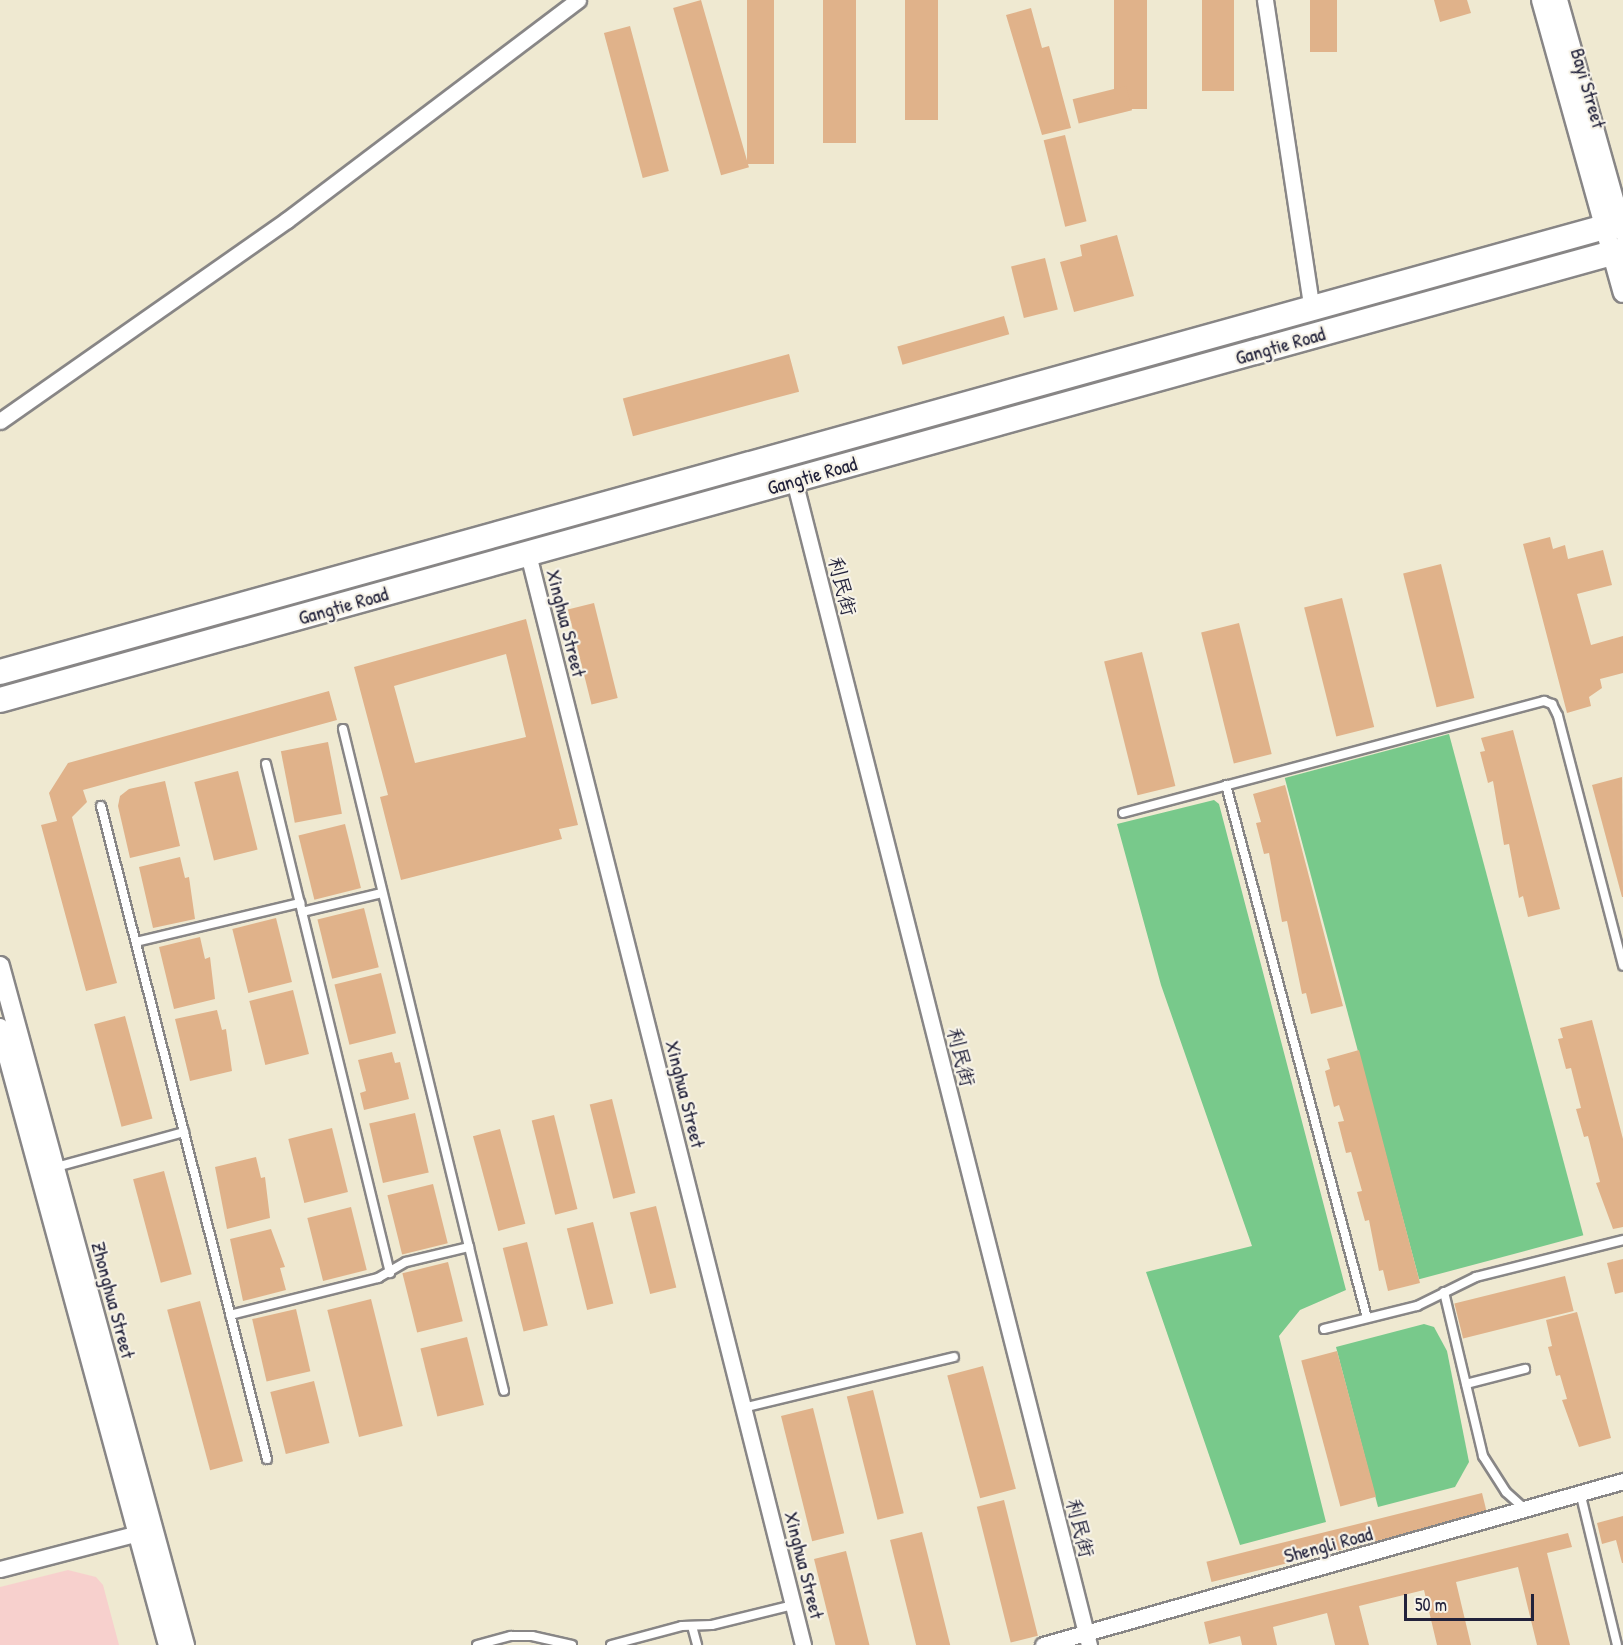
<!DOCTYPE html>
<meta charset="utf-8">
<style>
body{margin:0}
#map{position:relative;width:1623px;height:1645px;overflow:hidden;background:#efe9d1;font-family:"Patrick Hand","LXGW WenKai TC",sans-serif}
div>[style]{position:absolute}
[style*='--x']{left:calc(var(--x)*1px);top:calc(var(--y)*1px);width:calc(var(--w)*1px);rotate:calc(var(--a)*1deg)}
.built>*{inset:0;background:#f7d0cd}
.green>*{inset:0;background:#78c98b;transform-origin:0 0}
.building>*{inset:0;background:#e0b28a;transform-origin:0 0}
.roads{filter:drop-shadow(2px 0 #888686) drop-shadow(-2px 0 #888686) drop-shadow(0 2px #888686) drop-shadow(0 -2px #888686)}
.service>*{height:8px;margin:-4px;padding:0 4px;transform-origin:4px;border-radius:4px;background:#fff}
.minor>*{height:15px;margin:-7.5px;padding:0 7.5px;transform-origin:7.5px;border-radius:7.5px;background:#fff}
.tertiary>*{height:18px;margin:-9px;padding:0 9px;transform-origin:9px;border-radius:9px;background:#fff}
.primary>*{height:24px;margin:-12px;padding:0 12px;transform-origin:12px;border-radius:12px;background:#fff}
span{translate:-50% -50%;white-space:nowrap;text-align:center;line-height:1.15;-webkit-text-stroke:4.5px #f7f3e8;paint-order:stroke}
.street-label{font-size:20px;color:#22223b}
.scale{position:absolute;left:1404px;top:1594px;width:130px;height:27px;box-sizing:border-box;border:3px solid #22223b;border-top:0;padding-left:8px;font-size:18px;line-height:21px;white-space:nowrap;color:#22223b;-webkit-text-stroke:4px #f7f3e8;paint-order:stroke}
</style>
<div id="map">
<div class="built">
<i style="clip-path:polygon(68px 1570px,96px 1577px,103px 1585px,119px 1645px,0 1645px,0 1587px)"></i>
</div>
<div class="green">
<i style="left:1449px;top:734px;width:519px;height:170px;rotate:75deg"></i>
<i style="clip-path:polygon(1214px 800px,1219px 804px,1346px 1290px,1300px 1310px,1279px 1336px,1326px 1522px,1240px 1545px,1146px 1272px,1252px 1246px,1161px 985px,1117px 824px)"></i>
<i style="clip-path:polygon(1424px 1324px,1434px 1327px,1447px 1351px,1469px 1462px,1455px 1487px,1378px 1507px,1336px 1347px)"></i>
</div>
<div class="building">
<i style="left:701px;top:0;width:174px;height:29px;rotate:74deg"></i>
<i style="left:747px;top:0;width:27px;height:164px"></i>
<i style="left:823px;top:0;width:33px;height:143px"></i>
<i style="left:905px;top:0;width:33px;height:120px"></i>
<i style="left:1114px;top:0;width:33px;height:109px"></i>
<i style="left:1202px;top:0;width:32px;height:91px"></i>
<i style="left:1310px;top:0;width:27px;height:52px"></i>
<i style="clip-path:polygon(1434px 0,1467px 0,1471px 13px,1440px 22px)"></i>
<i style="clip-path:polygon(1031px 8px,1042px 48px,1049px 46px,1071px 128px,1042px 135px,1006px 15px)"></i>
<i style="left:630px;top:26px;width:150px;height:27px;rotate:75deg"></i>
<i style="left:1126px;top:86px;width:25px;height:55px;rotate:76deg"></i>
<i style="left:1065px;top:135px;width:89px;height:22px;rotate:76deg"></i>
<i style="clip-path:polygon(1117px 235px,1134px 296px,1074px 312px,1060px 262px,1082px 256px,1080px 245px)"></i>
<i style="left:1045px;top:258px;width:53px;height:35px;rotate:76deg"></i>
<i style="left:1004px;top:316px;width:19px;height:111px;rotate:74deg"></i>
<i style="left:789px;top:354px;width:39px;height:172px;rotate:75deg"></i>
<i style="clip-path:polygon(1550px 537px,1553px 549px,1565px 545px,1568px 559px,1603px 550px,1612px 585px,1577px 594px,1591px 645px,1623px 636px,1623px 673px,1600px 679px,1602px 688px,1589px 697px,1591px 706px,1567px 713px,1523px 544px)"></i>
<i style="left:1441px;top:564px;width:138px;height:39px;rotate:76deg"></i>
<i style="left:1342px;top:598px;width:133px;height:39px;rotate:76deg"></i>
<i style="left:594px;top:603px;width:98px;height:27px;rotate:76deg"></i>
<i style="clip-path:polygon(evenodd,526px 619px,578px 825px,559px 829px,562px 839px,401px 880px,380px 797px,388px 795px,354px 667px,526px 619px,506px 654px,526px 737px,415px 763px,394px 686px,506px 654px)"></i>
<i style="left:1239px;top:623px;width:135px;height:39px;rotate:76deg"></i>
<i style="left:1142px;top:652px;width:138px;height:39px;rotate:76deg"></i>
<i style="clip-path:polygon(329px 691px,337px 720px,83px 790px,87px 802px,72px 817px,117px 983px,86px 991px,41px 825px,57px 821px,49px 793px,68px 763px)"></i>
<i style="clip-path:polygon(1513px 730px,1560px 909px,1528px 917px,1523px 896px,1519px 898px,1509px 844px,1504px 845px,1493px 781px,1488px 783px,1480px 752px,1485px 751px,1481px 738px)"></i>
<i style="left:328px;top:742px;width:73px;height:48px;rotate:79deg"></i>
<i style="left:238px;top:771px;width:81px;height:45px;rotate:76deg"></i>
<i style="clip-path:polygon(1622px 777px,1623px 897px,1622px 897px,1592px 785px)"></i>
<i style="clip-path:polygon(165px 781px,180px 846px,130px 858px,118px 806px,120px 796px,129px 789px)"></i>
<i style="clip-path:polygon(1285px 785px,1343px 1006px,1311px 1014px,1306px 993px,1302px 994px,1287px 921px,1282px 922px,1269px 853px,1264px 854px,1256px 823px,1261px 822px,1253px 794px)"></i>
<i style="left:345px;top:824px;width:66px;height:48px;rotate:76deg"></i>
<i style="clip-path:polygon(180px 857px,185px 878px,189px 877px,195px 919px,153px 928px,139px 867px)"></i>
<i style="left:364px;top:908px;width:61px;height:48px;rotate:76deg"></i>
<i style="left:276px;top:918px;width:66px;height:45px;rotate:76deg"></i>
<i style="clip-path:polygon(200px 937px,205px 959px,210px 957px,215px 999px,174px 1009px,159px 947px)"></i>
<i style="left:381px;top:973px;width:62px;height:48px;rotate:76deg"></i>
<i style="left:293px;top:990px;width:66px;height:45px;rotate:76deg"></i>
<i style="clip-path:polygon(217px 1010px,222px 1030px,226px 1029px,232px 1071px,190px 1081px,175px 1019px)"></i>
<i style="left:125px;top:1016px;width:106px;height:32px;rotate:75deg"></i>
<i style="clip-path:polygon(1592px 1020px,1623px 1139px,1623px 1227px,1613px 1229px,1596px 1183px,1600px 1182px,1588px 1136px,1584px 1137px,1576px 1109px,1581px 1108px,1571px 1068px,1566px 1069px,1558px 1039px,1563px 1038px,1560px 1028px)"></i>
<i style="clip-path:polygon(1359px 1050px,1420px 1283px,1388px 1291px,1383px 1270px,1379px 1271px,1369px 1220px,1365px 1221px,1357px 1192px,1362px 1191px,1351px 1152px,1346px 1153px,1338px 1122px,1344px 1121px,1339px 1105px,1334px 1107px,1325px 1071px,1330px 1069px,1327px 1059px)"></i>
<i style="clip-path:polygon(392px 1052px,395px 1063px,400px 1062px,409px 1099px,364px 1110px,360px 1093px,366px 1091px,358px 1060px)"></i>
<i style="left:612px;top:1099px;width:97px;height:23px;rotate:76deg"></i>
<i style="left:415px;top:1113px;width:61px;height:47px;rotate:77deg"></i>
<i style="left:554px;top:1115px;width:97px;height:23px;rotate:76deg"></i>
<i style="left:332px;top:1128px;width:66px;height:45px;rotate:76deg"></i>
<i style="left:500px;top:1129px;width:98px;height:28px;rotate:75deg"></i>
<i style="clip-path:polygon(256px 1157px,261px 1178px,265px 1177px,270px 1218px,227px 1229px,215px 1167px)"></i>
<i style="left:164px;top:1171px;width:107px;height:32px;rotate:75deg"></i>
<i style="left:433px;top:1184px;width:61px;height:47px;rotate:76deg"></i>
<i style="left:656px;top:1206px;width:84px;height:27px;rotate:76deg"></i>
<i style="left:351px;top:1207px;width:65px;height:45px;rotate:76deg"></i>
<i style="left:593px;top:1222px;width:84px;height:27px;rotate:76deg"></i>
<i style="clip-path:polygon(271px 1229px,285px 1267px,280px 1268px,286px 1290px,243px 1301px,230px 1239px)"></i>
<i style="left:527px;top:1242px;width:86px;height:25px;rotate:76deg"></i>
<i style="clip-path:polygon(1623px 1259px,1623px 1292px,1615px 1294px,1607px 1263px)"></i>
<i style="left:448px;top:1262px;width:61px;height:47px;rotate:76deg"></i>
<i style="left:1565px;top:1276px;width:36px;height:114px;rotate:76deg"></i>
<i style="left:371px;top:1299px;width:131px;height:45px;rotate:76deg"></i>
<i style="left:200px;top:1301px;width:166px;height:34px;rotate:75deg"></i>
<i style="left:296px;top:1309px;width:64px;height:45px;rotate:77deg"></i>
<i style="clip-path:polygon(1577px 1312px,1611px 1438px,1579px 1447px,1562px 1400px,1567px 1399px,1560px 1375px,1556px 1376px,1548px 1347px,1552px 1346px,1546px 1320px)"></i>
<i style="left:467px;top:1337px;width:70px;height:48px;rotate:76deg"></i>
<i style="left:1337px;top:1351px;width:151px;height:37px;rotate:75deg"></i>
<i style="left:983px;top:1366px;width:127px;height:37px;rotate:75deg"></i>
<i style="left:314px;top:1381px;width:64px;height:45px;rotate:76deg"></i>
<i style="left:873px;top:1390px;width:127px;height:27px;rotate:76deg"></i>
<i style="left:813px;top:1408px;width:129px;height:33px;rotate:76deg"></i>
<i style="left:1482px;top:1493px;width:21px;height:284px;rotate:76deg"></i>
<i style="left:1004px;top:1500px;width:140px;height:28px;rotate:76deg"></i>
<i style="clip-path:polygon(1623px 1516px,1623px 1563px,1622px 1563px,1616px 1540px,1602px 1544px,1597px 1523px)"></i>
<i style="left:922px;top:1532px;width:117px;height:33px;rotate:76deg"></i>
<i style="clip-path:polygon(1568px 1533px,1572px 1547px,1547px 1553px,1570px 1645px,1537px 1645px,1518px 1567px,1456px 1582px,1471px 1645px,1437px 1645px,1424px 1590px,1359px 1606px,1369px 1645px,1335px 1645px,1327px 1613px,1273px 1627px,1277px 1645px,1242px 1645px,1240px 1636px,1209px 1644px,1204px 1622px)"></i>
<i style="left:846px;top:1551px;width:97px;height:33px;rotate:76deg"></i>
</div>
<div class="roads">
<div class="service">
<i style="--x:343;--y:729;--w:681;--a:76.33"></i>
<i style="--x:266;--y:764;--w:524;--a:76.31"></i>
<i style="--x:1226;--y:785;--w:551;--a:75.18"></i>
<i style="--x:101;--y:806;--w:674;--a:75.74"></i>
<i style="--x:1123;--y:813;--w:436;--a:-14.9"></i>
<i style="--x:1544;--y:701;--w:9;--a:21"></i>
<i style="--x:1552;--y:704;--w:13;--a:63"></i>
<i style="--x:1558;--y:716;--w:258;--a:75.4"></i>
<i style="--x:302;--y:912;--w:82;--a:-13.4"></i>
<i style="--x:136;--y:942;--w:169;--a:-13.4"></i>
<i style="--x:56;--y:1167;--w:133;--a:-15.3"></i>
<i style="--x:1444;--y:1292;--w:169;--a:76.6"></i>
<i style="--x:1483;--y:1456;--w:43;--a:57.4"></i>
<i style="--x:1506;--y:1492;--w:25;--a:42"></i>
<i style="--x:230;--y:1315;--w:153;--a:-14"></i>
<i style="--x:378;--y:1278;--w:32;--a:-30"></i>
<i style="--x:406;--y:1262;--w:65;--a:-13.4"></i>
<i style="--x:1324;--y:1329;--w:96;--a:-13.9"></i>
<i style="--x:1417;--y:1306;--w:66;--a:-26.2"></i>
<i style="--x:1476;--y:1277;--w:152;--a:-14.1"></i>
<i style="--x:1466;--y:1384;--w:61;--a:-14.3"></i>
<i style="--x:743;--y:1408;--w:217;--a:-13.6"></i>
<i style="--x:1580;--y:1492;--w:157;--a:76.4"></i>
<i style="--x:692;--y:1626;--w:20;--a:75"></i>
<i style="--x:477;--y:1645;--w:35;--a:-15"></i>
<i style="--x:511;--y:1636;--w:21;--a:0"></i>
<i style="--x:532;--y:1636;--w:41;--a:12.7"></i>
<i style="--x:611;--y:1645;--w:73;--a:-15"></i>
<i style="--x:682;--y:1626;--w:30;--a:-2"></i>
<i style="--x:712;--y:1625;--w:83;--a:-13.9"></i>
</div>
<div class="minor">
<i style="--x:1265;--y:0;--w:313;--a:81.4"></i>
<i style="--x:0;--y:421;--w:350;--a:-35"></i>
<i style="--x:287;--y:220;--w:365;--a:-37.1"></i>
<i style="--x:794;--y:480;--w:1202;--a:75.79"></i>
<i style="--x:528;--y:554;--w:1125;--a:75.85"></i>
<i style="--x:0;--y:1569;--w:143;--a:-14.6"></i>
<i style="--x:1043;--y:1645;--w:603;--a:-15.79"></i>
</div>
<div class="tertiary">
<i style="--x:1541;--y:0;--w:304;--a:74.4"></i>
<i style="--x:1558;--y:0;--w:241;--a:74.3"></i>
<i style="--x:0;--y:966;--w:704;--a:74.76"></i>
<i style="--x:0;--y:1028;--w:639;--a:74.77"></i>
</div>
<div class="primary">
<i style="--x:0;--y:672;--w:1684;--a:-15.5"></i>
<i style="--x:0;--y:700;--w:1684;--a:-15.5"></i>
</div>
</div>
<div class="street-label">
<span style="left:1589px;top:88px;rotate:74deg">Bayi Street</span>
<span style="left:1280px;top:345px;rotate:-16deg">Gangtie Road</span>
<span style="left:812px;top:475px;rotate:-16deg">Gangtie Road</span>
<span style="left:843px;top:586px;rotate:76deg">利民街</span>
<span style="left:343px;top:605px;rotate:-16deg">Gangtie Road</span>
<span style="left:567px;top:623px;rotate:76deg">Xinghua Street</span>
<span style="left:962px;top:1057px;rotate:76deg">利民街</span>
<span style="left:686px;top:1094px;rotate:76deg">Xinghua Street</span>
<span style="left:114px;top:1300px;rotate:75deg">Zhonghua Street</span>
<span style="left:1081px;top:1528px;rotate:76deg">利民街</span>
<span style="left:1328px;top:1544px;rotate:-15deg">Shengli Road</span>
<span style="left:805px;top:1565px;rotate:76deg">Xinghua Street</span>
</div>
<div class="scale">50 m</div>
</div>
